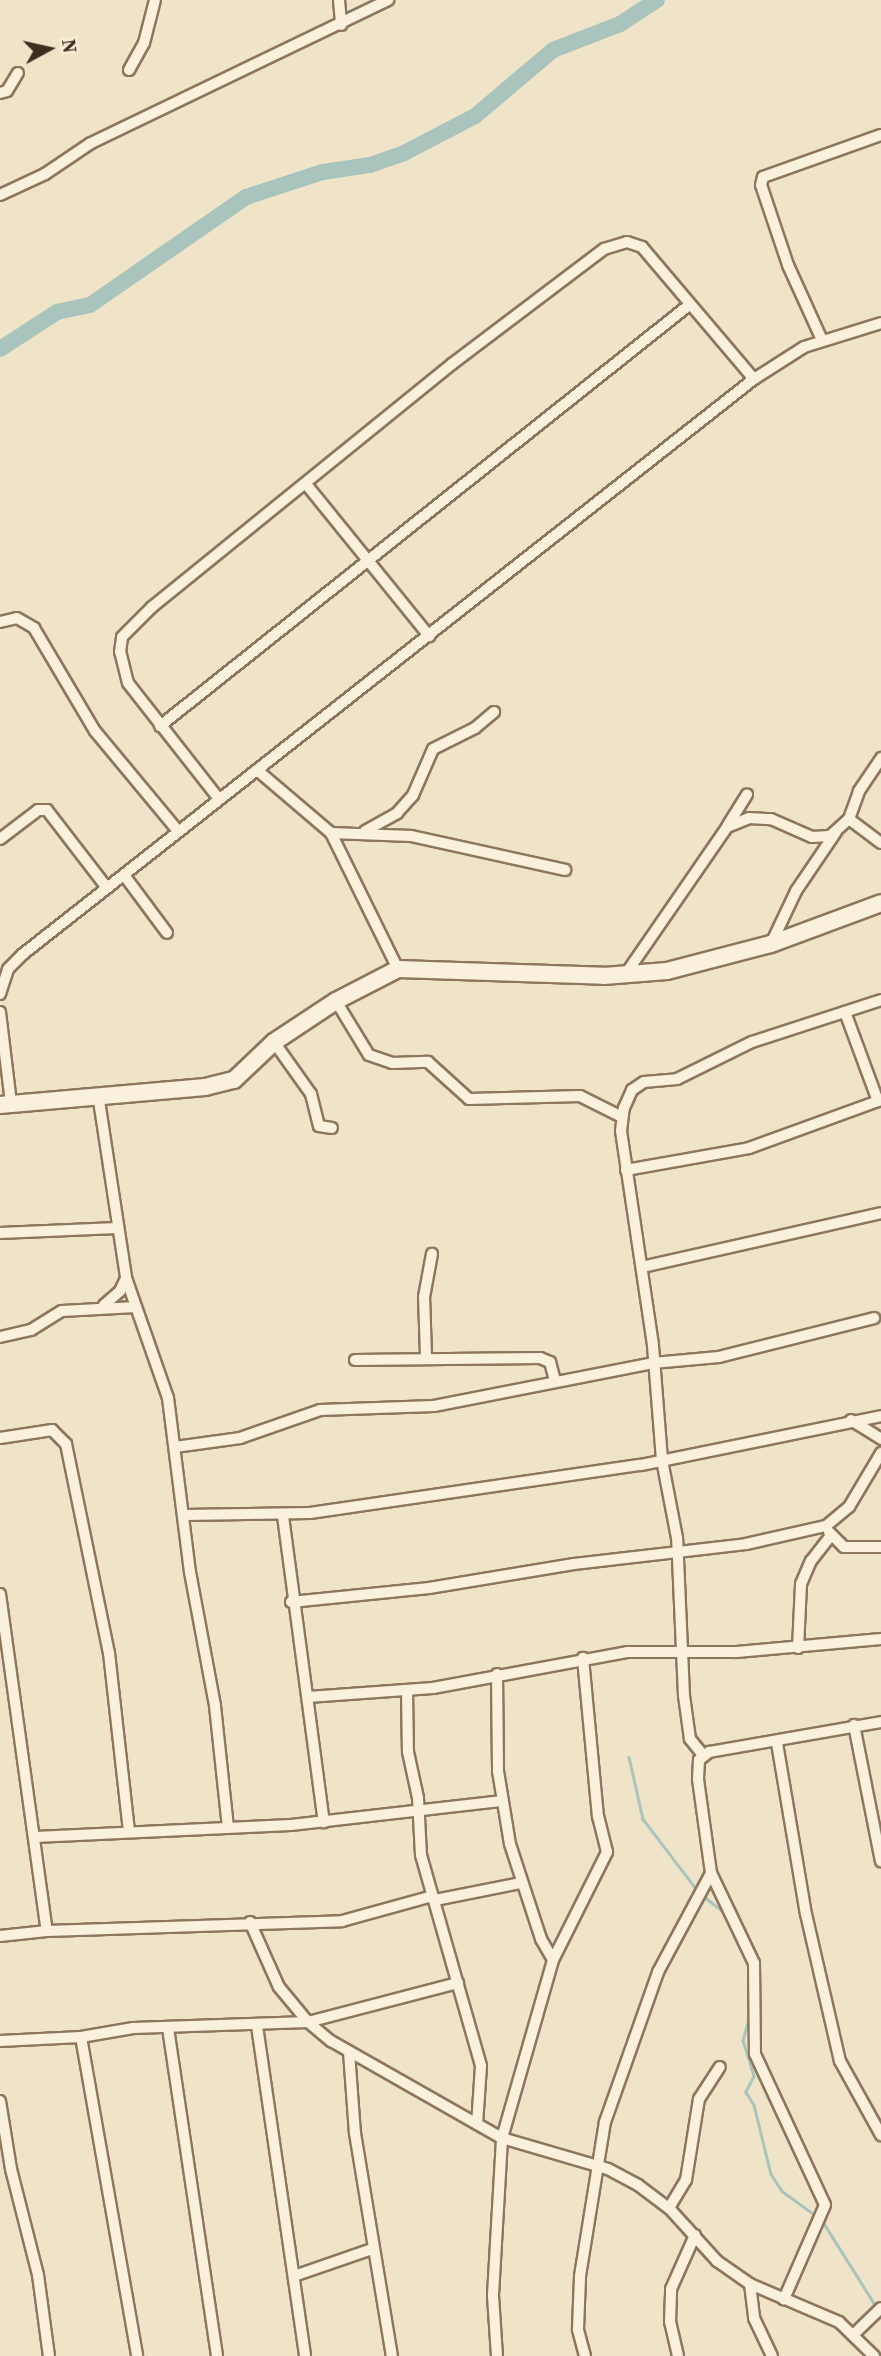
<!DOCTYPE html>
<style>
body{margin:0}
#map{position:relative;width:881px;height:2356px;overflow:hidden;background:#f0e4c8;font-family:"Source Serif 4",serif}
div>[style]{position:absolute}
[style*='--x']{left:calc(var(--x)*1px);top:calc(var(--y)*1px);width:calc(var(--w)*1px);rotate:calc(var(--a)*1deg)}
.stream>*{height:2.5px;margin:-1.25px;padding:0 1.25px;transform-origin:1.25px;border-radius:1.25px;background:#a9c4bc}
.river>*{height:16px;margin:-8px;padding:0 8px;transform-origin:8px;border-radius:8px;background:#a9c4bc}
.roads{filter:drop-shadow(2px 0 #8d765c) drop-shadow(-2px 0 #8d765c) drop-shadow(0 2px #8d765c) drop-shadow(0 -2px #8d765c)}
.street>*{height:10px;margin:-5px;padding:0 5px;transform-origin:5px;border-radius:5px;background:#faf1dc}
.secondary>*{height:16px;margin:-8px;padding:0 8px;transform-origin:8px;border-radius:8px;background:#faf1dc}
span{translate:-50% -50%;white-space:nowrap;text-align:center;line-height:1.15;-webkit-text-stroke:6px #f7eed8;paint-order:stroke}
.north{position:absolute;left:14px;top:14px;width:70px;height:70px;-webkit-text-stroke:5px #f7eed8;paint-order:stroke;rotate:82deg;font-size:19px;font-weight:700;line-height:28px;text-align:center;color:#3d2e20}
.north::after{content:'';display:block;margin:auto;width:24px;height:32px;background:#3d2e20;clip-path:polygon(50% 0,100% 100%,50% 72%,0 100%)}
</style>
<div id="map">
<div class="stream">
<i style="--x:629;--y:1757;--w:64;--a:77.3"></i>
<i style="--x:643;--y:1819;--w:89;--a:52.7"></i>
<i style="--x:702;--y:1895;--w:28;--a:38"></i>
<i style="--x:750;--y:2016;--w:25;--a:106"></i>
<i style="--x:743;--y:2040;--w:38;--a:73"></i>
<i style="--x:754;--y:2076;--w:18;--a:117"></i>
<i style="--x:746;--y:2092;--w:15;--a:58"></i>
<i style="--x:754;--y:2105;--w:71;--a:76.2"></i>
<i style="--x:771;--y:2174;--w:20;--a:57"></i>
<i style="--x:782;--y:2191;--w:41;--a:36"></i>
<i style="--x:823;--y:2222;--w:99;--a:57.8"></i>
</div>
<div class="river">
<i style="--x:0;--y:349;--w:68;--a:-33"></i>
<i style="--x:57;--y:312;--w:34;--a:-12"></i>
<i style="--x:90;--y:305;--w:190;--a:-34.7"></i>
<i style="--x:246;--y:197;--w:81;--a:-18"></i>
<i style="--x:323;--y:172;--w:48;--a:-8.5"></i>
<i style="--x:370;--y:165;--w:36;--a:-19"></i>
<i style="--x:404;--y:153;--w:80;--a:-27.5"></i>
<i style="--x:475;--y:116;--w:102;--a:-40.2"></i>
<i style="--x:553;--y:50;--w:72;--a:-21.2"></i>
<i style="--x:620;--y:24;--w:44;--a:-33"></i>
</div>
<div class="roads">
<div class="street">
<i style="--x:339;--y:0;--w:25;--a:85"></i>
<i style="--x:129;--y:70;--w:31;--a:-61"></i>
<i style="--x:144;--y:43;--w:44;--a:-75.7"></i>
<i style="--x:0;--y:93;--w:7;--a:-16"></i>
<i style="--x:7;--y:91;--w:21;--a:-59"></i>
<i style="--x:0;--y:195;--w:50;--a:-25"></i>
<i style="--x:45;--y:174;--w:55;--a:-34"></i>
<i style="--x:91;--y:143;--w:330;--a:-25.7"></i>
<i style="--x:822;--y:340;--w:82;--a:-114.4"></i>
<i style="--x:788;--y:265;--w:84;--a:-108.6"></i>
<i style="--x:761;--y:185;--w:8;--a:-76"></i>
<i style="--x:763;--y:177;--w:125;--a:-19.6"></i>
<i style="--x:306;--y:484;--w:196;--a:51"></i>
<i style="--x:0;--y:622;--w:17;--a:-13"></i>
<i style="--x:17;--y:618;--w:20;--a:30"></i>
<i style="--x:34;--y:628;--w:120;--a:59.4"></i>
<i style="--x:95;--y:731;--w:130;--a:50.3"></i>
<i style="--x:160;--y:726;--w:676;--a:-38.51"></i>
<i style="--x:257;--y:770;--w:97;--a:40.4"></i>
<i style="--x:331;--y:833;--w:152;--a:63.8"></i>
<i style="--x:219;--y:799;--w:147;--a:-128.1"></i>
<i style="--x:128;--y:683;--w:32;--a:-104"></i>
<i style="--x:120;--y:652;--w:15;--a:-82"></i>
<i style="--x:122;--y:637;--w:42;--a:-45"></i>
<i style="--x:152;--y:607;--w:386;--a:-39"></i>
<i style="--x:452;--y:364;--w:191;--a:-37.1"></i>
<i style="--x:604;--y:249;--w:24;--a:-17"></i>
<i style="--x:627;--y:242;--w:16;--a:18"></i>
<i style="--x:642;--y:247;--w:173;--a:49.7"></i>
<i style="--x:849;--y:819;--w:40;--a:37"></i>
<i style="--x:728;--y:825;--w:36;--a:-58"></i>
<i style="--x:365;--y:831;--w:37;--a:-29"></i>
<i style="--x:397;--y:813;--w:24;--a:-48"></i>
<i style="--x:413;--y:795;--w:50;--a:-66.5"></i>
<i style="--x:433;--y:749;--w:47;--a:-26.6"></i>
<i style="--x:475;--y:728;--w:25;--a:-40"></i>
<i style="--x:331;--y:833;--w:80;--a:2.1"></i>
<i style="--x:411;--y:836;--w:158;--a:12.4"></i>
<i style="--x:0;--y:839;--w:48;--a:-37.3"></i>
<i style="--x:38;--y:810;--w:9;--a:0"></i>
<i style="--x:47;--y:810;--w:98;--a:52.4"></i>
<i style="--x:124;--y:875;--w:72;--a:53.4"></i>
<i style="--x:771;--y:944;--w:59;--a:-64.7"></i>
<i style="--x:796;--y:891;--w:71;--a:-55.9"></i>
<i style="--x:625;--y:975;--w:180;--a:-55.4"></i>
<i style="--x:727;--y:827;--w:24;--a:-22"></i>
<i style="--x:749;--y:818;--w:22;--a:3"></i>
<i style="--x:771;--y:819;--w:45;--a:23.7"></i>
<i style="--x:812;--y:837;--w:18;--a:-3"></i>
<i style="--x:830;--y:836;--w:25;--a:-42"></i>
<i style="--x:849;--y:819;--w:30;--a:-70"></i>
<i style="--x:859;--y:791;--w:40;--a:-56"></i>
<i style="--x:0;--y:994;--w:26;--a:-72"></i>
<i style="--x:8;--y:969;--w:21;--a:-45"></i>
<i style="--x:23;--y:954;--w:930;--a:-38.19"></i>
<i style="--x:754;--y:379;--w:59;--a:-32.6"></i>
<i style="--x:804;--y:347;--w:81;--a:-17.3"></i>
<i style="--x:336;--y:1001;--w:63;--a:58.6"></i>
<i style="--x:369;--y:1055;--w:24;--a:19"></i>
<i style="--x:392;--y:1063;--w:36;--a:-2"></i>
<i style="--x:428;--y:1062;--w:55;--a:42.1"></i>
<i style="--x:469;--y:1099;--w:111;--a:-1.5"></i>
<i style="--x:580;--y:1096;--w:47;--a:26.6"></i>
<i style="--x:0;--y:1012;--w:92;--a:83.1"></i>
<i style="--x:845;--y:1012;--w:95;--a:69.7"></i>
<i style="--x:274;--y:1042;--w:64;--a:54.6"></i>
<i style="--x:311;--y:1094;--w:33;--a:76"></i>
<i style="--x:319;--y:1126;--w:13;--a:9"></i>
<i style="--x:98;--y:1094;--w:186;--a:81.3"></i>
<i style="--x:126;--y:1278;--w:127;--a:70.7"></i>
<i style="--x:168;--y:1398;--w:175;--a:82.8"></i>
<i style="--x:190;--y:1572;--w:136;--a:79.4"></i>
<i style="--x:215;--y:1706;--w:122;--a:83.9"></i>
<i style="--x:626;--y:1170;--w:125;--a:-10.1"></i>
<i style="--x:749;--y:1148;--w:140;--a:-20"></i>
<i style="--x:0;--y:1233;--w:117;--a:-2.4"></i>
<i style="--x:642;--y:1267;--w:245;--a:-12.7"></i>
<i style="--x:104;--y:1305;--w:21;--a:-41"></i>
<i style="--x:120;--y:1291;--w:14;--a:-65"></i>
<i style="--x:0;--y:1337;--w:32;--a:-13"></i>
<i style="--x:31;--y:1330;--w:36;--a:-32"></i>
<i style="--x:62;--y:1311;--w:74;--a:-3.1"></i>
<i style="--x:426;--y:1356;--w:59;--a:-91.9"></i>
<i style="--x:424;--y:1297;--w:44;--a:-79.5"></i>
<i style="--x:355;--y:1360;--w:185;--a:-0.6"></i>
<i style="--x:540;--y:1358;--w:11;--a:22"></i>
<i style="--x:550;--y:1362;--w:20;--a:75"></i>
<i style="--x:851;--y:1420;--w:36;--a:32"></i>
<i style="--x:0;--y:1438;--w:53;--a:-8.7"></i>
<i style="--x:52;--y:1430;--w:20;--a:45"></i>
<i style="--x:66;--y:1444;--w:213;--a:78.4"></i>
<i style="--x:109;--y:1653;--w:178;--a:83.6"></i>
<i style="--x:175;--y:1447;--w:66;--a:-7.9"></i>
<i style="--x:240;--y:1438;--w:85;--a:-19.3"></i>
<i style="--x:320;--y:1410;--w:114;--a:-2"></i>
<i style="--x:434;--y:1406;--w:223;--a:-11.1"></i>
<i style="--x:653;--y:1363;--w:66;--a:-5.2"></i>
<i style="--x:719;--y:1357;--w:160;--a:-14.1"></i>
<i style="--x:185;--y:1515;--w:125;--a:-0.9"></i>
<i style="--x:310;--y:1513;--w:334;--a:-8.3"></i>
<i style="--x:641;--y:1465;--w:245;--a:-11.5"></i>
<i style="--x:283;--y:1516;--w:309;--a:82.4"></i>
<i style="--x:829;--y:1532;--w:21;--a:45"></i>
<i style="--x:844;--y:1547;--w:37;--a:0"></i>
<i style="--x:0;--y:1594;--w:340;--a:82.1"></i>
<i style="--x:291;--y:1602;--w:139;--a:-5.8"></i>
<i style="--x:429;--y:1588;--w:147;--a:-9.4"></i>
<i style="--x:574;--y:1564;--w:173;--a:-6.6"></i>
<i style="--x:746;--y:1544;--w:82;--a:-12.7"></i>
<i style="--x:826;--y:1526;--w:30;--a:-40"></i>
<i style="--x:849;--y:1507;--w:63;--a:-59.3"></i>
<i style="--x:798;--y:1648;--w:64;--a:-87.3"></i>
<i style="--x:801;--y:1584;--w:25;--a:-67"></i>
<i style="--x:811;--y:1561;--w:33;--a:-52"></i>
<i style="--x:497;--y:1674;--w:97;--a:89.4"></i>
<i style="--x:498;--y:1771;--w:74;--a:80.7"></i>
<i style="--x:510;--y:1844;--w:100;--a:71.9"></i>
<i style="--x:541;--y:1939;--w:24;--a:60"></i>
<i style="--x:407;--y:1691;--w:61;--a:89.1"></i>
<i style="--x:408;--y:1752;--w:47;--a:77.7"></i>
<i style="--x:418;--y:1798;--w:57;--a:87"></i>
<i style="--x:421;--y:1855;--w:219;--a:74.1"></i>
<i style="--x:481;--y:2066;--w:58;--a:93.9"></i>
<i style="--x:308;--y:1697;--w:125;--a:-4.1"></i>
<i style="--x:433;--y:1688;--w:197;--a:-10.5"></i>
<i style="--x:627;--y:1652;--w:109;--a:0"></i>
<i style="--x:736;--y:1652;--w:146;--a:-5.1"></i>
<i style="--x:854;--y:1725;--w:139;--a:78.8"></i>
<i style="--x:777;--y:1743;--w:173;--a:80.4"></i>
<i style="--x:806;--y:1914;--w:151;--a:77"></i>
<i style="--x:840;--y:2061;--w:85;--a:61"></i>
<i style="--x:703;--y:1755;--w:21;--a:-129"></i>
<i style="--x:690;--y:1739;--w:43;--a:-97.9"></i>
<i style="--x:684;--y:1696;--w:158;--a:-92.5"></i>
<i style="--x:677;--y:1538;--w:79;--a:-100.9"></i>
<i style="--x:662;--y:1460;--w:115;--a:-94.5"></i>
<i style="--x:653;--y:1345;--w:216;--a:-98.5"></i>
<i style="--x:621;--y:1131;--w:23;--a:-83"></i>
<i style="--x:624;--y:1108;--w:20;--a:-66"></i>
<i style="--x:632;--y:1090;--w:14;--a:-34"></i>
<i style="--x:644;--y:1082;--w:33;--a:-5"></i>
<i style="--x:677;--y:1079;--w:84;--a:-26.3"></i>
<i style="--x:752;--y:1042;--w:136;--a:-18"></i>
<i style="--x:35;--y:1837;--w:256;--a:-2.7"></i>
<i style="--x:291;--y:1825;--w:213;--a:-6.5"></i>
<i style="--x:711;--y:1873;--w:100;--a:64.5"></i>
<i style="--x:754;--y:1963;--w:91;--a:89.4"></i>
<i style="--x:755;--y:2054;--w:166;--a:65.1"></i>
<i style="--x:825;--y:2205;--w:103;--a:113.6"></i>
<i style="--x:435;--y:1900;--w:88;--a:-11.2"></i>
<i style="--x:250;--y:1922;--w:71;--a:66"></i>
<i style="--x:279;--y:1987;--w:45;--a:50.4"></i>
<i style="--x:308;--y:2022;--w:30;--a:40"></i>
<i style="--x:331;--y:2041;--w:197;--a:29.6"></i>
<i style="--x:502;--y:2138;--w:110;--a:16.3"></i>
<i style="--x:608;--y:2169;--w:34;--a:28"></i>
<i style="--x:638;--y:2185;--w:39;--a:37"></i>
<i style="--x:669;--y:2208;--w:72;--a:47.8"></i>
<i style="--x:717;--y:2261;--w:40;--a:34.9"></i>
<i style="--x:750;--y:2284;--w:97;--a:23.1"></i>
<i style="--x:839;--y:2322;--w:49;--a:44.2"></i>
<i style="--x:0;--y:1936;--w:47;--a:-6.1"></i>
<i style="--x:47;--y:1931;--w:295;--a:-1.9"></i>
<i style="--x:342;--y:1921;--w:94;--a:-15.4"></i>
<i style="--x:257;--y:2026;--w:333;--a:81.7"></i>
<i style="--x:168;--y:2028;--w:332;--a:81.5"></i>
<i style="--x:81;--y:2037;--w:324;--a:80"></i>
<i style="--x:0;--y:2041;--w:81;--a:-2.8"></i>
<i style="--x:81;--y:2037;--w:53;--a:-9.8"></i>
<i style="--x:133;--y:2028;--w:175;--a:-2"></i>
<i style="--x:308;--y:2022;--w:155;--a:-14.6"></i>
<i style="--x:349;--y:2052;--w:81;--a:85.8"></i>
<i style="--x:355;--y:2133;--w:226;--a:80.6"></i>
<i style="--x:0;--y:2101;--w:69;--a:80.8"></i>
<i style="--x:11;--y:2169;--w:109;--a:75.7"></i>
<i style="--x:38;--y:2275;--w:82;--a:82.3"></i>
<i style="--x:669;--y:2208;--w:33;--a:-59"></i>
<i style="--x:686;--y:2180;--w:82;--a:-80.9"></i>
<i style="--x:699;--y:2099;--w:38;--a:-57"></i>
<i style="--x:294;--y:2276;--w:83;--a:-19.1"></i>
<i style="--x:750;--y:2284;--w:34;--a:83"></i>
<i style="--x:754;--y:2318;--w:42;--a:64.7"></i>
<i style="--x:854;--y:2334;--w:37;--a:-44"></i>
<i style="--x:497;--y:2356;--w:61;--a:-93.8"></i>
<i style="--x:493;--y:2295;--w:157;--a:-86.7"></i>
<i style="--x:502;--y:2138;--w:185;--a:-74"></i>
<i style="--x:553;--y:1960;--w:121;--a:-63.4"></i>
<i style="--x:607;--y:1852;--w:36;--a:-104"></i>
<i style="--x:598;--y:1817;--w:160;--a:-95.4"></i>
<i style="--x:585;--y:2356;--w:28;--a:-105"></i>
<i style="--x:578;--y:2329;--w:53;--a:-87.8"></i>
<i style="--x:580;--y:2276;--w:156;--a:-80.8"></i>
<i style="--x:605;--y:2122;--w:159;--a:-70.5"></i>
<i style="--x:658;--y:1972;--w:112;--a:-61.8"></i>
<i style="--x:711;--y:1873;--w:95;--a:-97.9"></i>
<i style="--x:698;--y:1779;--w:19;--a:-87"></i>
<i style="--x:699;--y:1760;--w:13;--a:-39"></i>
<i style="--x:709;--y:1752;--w:175;--a:-9.9"></i>
<i style="--x:678;--y:2356;--w:35;--a:-103"></i>
<i style="--x:670;--y:2322;--w:33;--a:-88"></i>
<i style="--x:671;--y:2289;--w:59;--a:-66"></i>
</div>
<div class="secondary">
<i style="--x:0;--y:1105;--w:206;--a:-5"></i>
<i style="--x:205;--y:1087;--w:30;--a:-14"></i>
<i style="--x:234;--y:1080;--w:55;--a:-43.5"></i>
<i style="--x:274;--y:1042;--w:74;--a:-33.5"></i>
<i style="--x:336;--y:1001;--w:70;--a:-27.3"></i>
<i style="--x:398;--y:969;--w:206;--a:1.9"></i>
<i style="--x:604;--y:976;--w:63;--a:-4.5"></i>
<i style="--x:667;--y:971;--w:107;--a:-14.6"></i>
<i style="--x:771;--y:944;--w:117;--a:-20.4"></i>
</div>
</div>
<div class="north">N</div>
</div>
